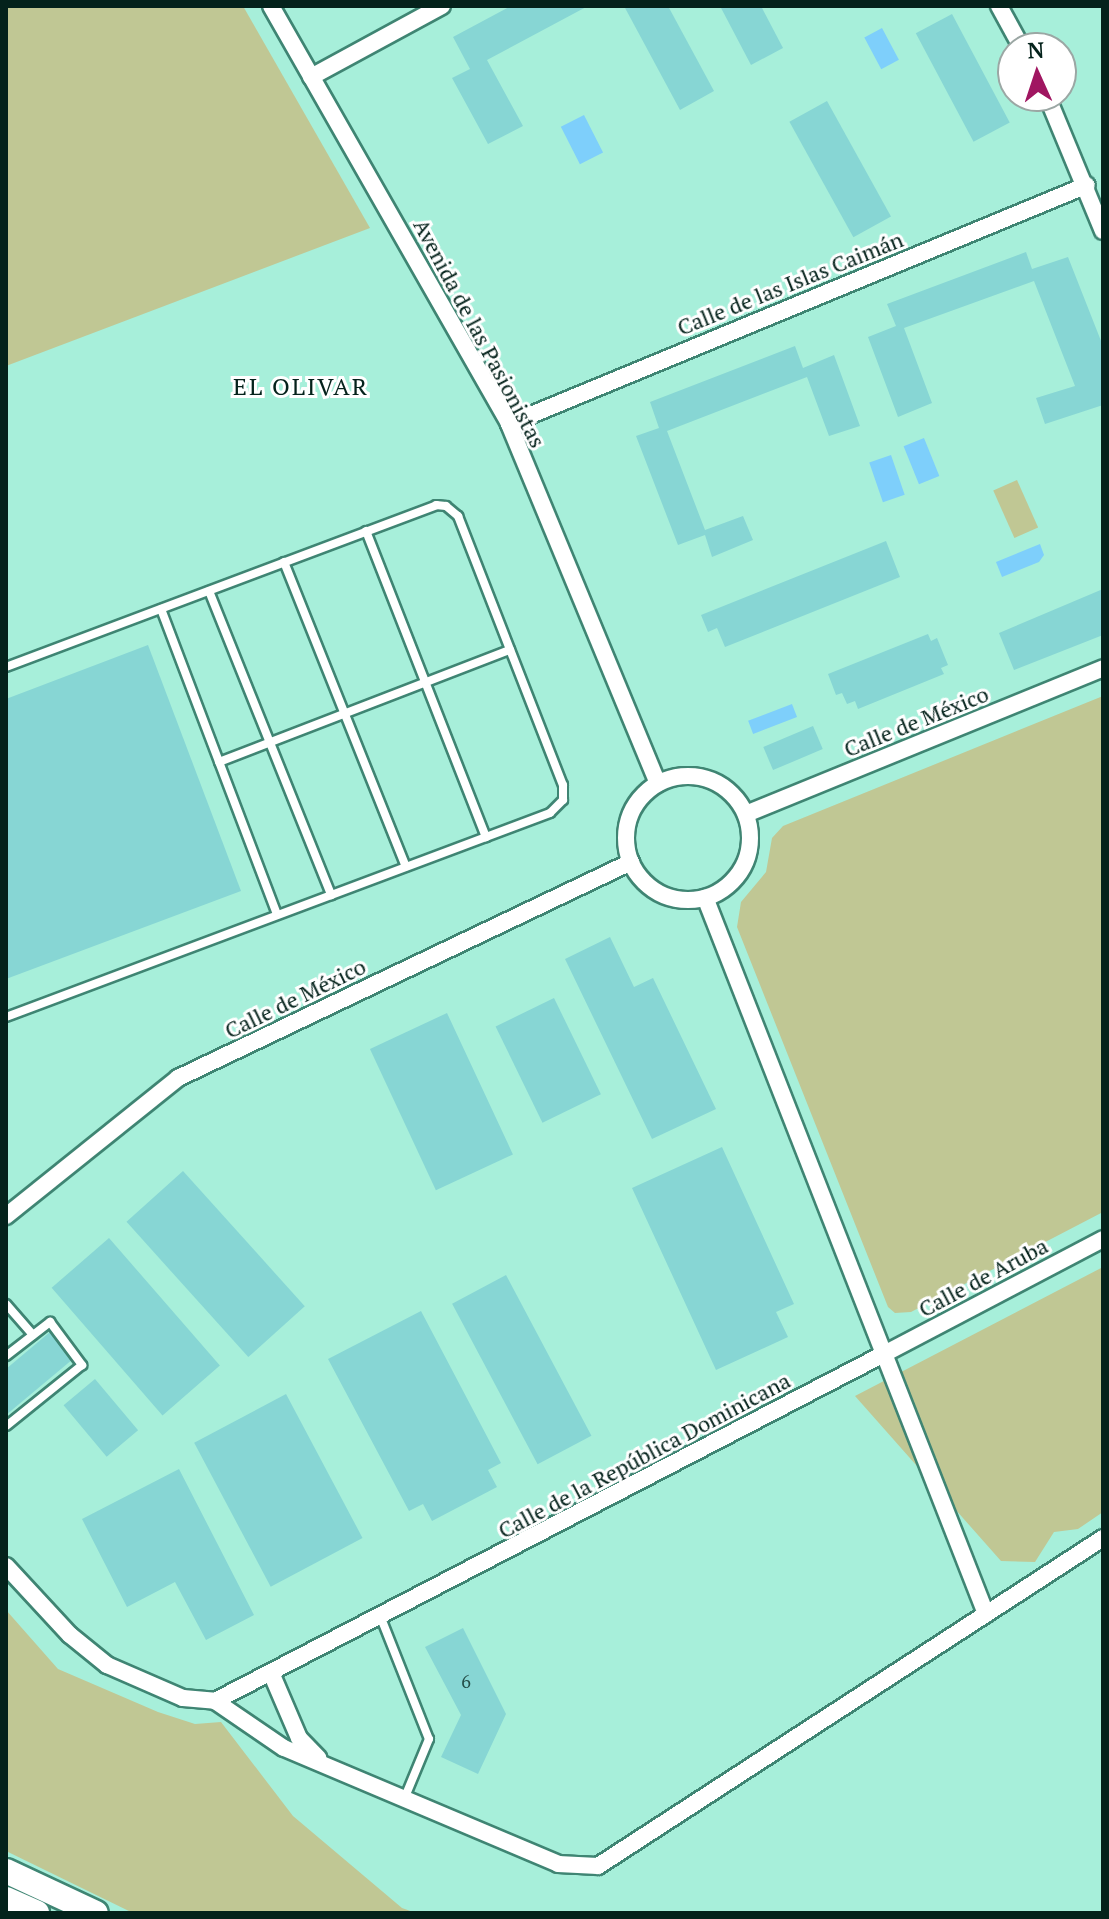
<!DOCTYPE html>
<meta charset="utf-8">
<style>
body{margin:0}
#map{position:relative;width:1109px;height:1919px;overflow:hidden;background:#a7efda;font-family:"PT Serif",serif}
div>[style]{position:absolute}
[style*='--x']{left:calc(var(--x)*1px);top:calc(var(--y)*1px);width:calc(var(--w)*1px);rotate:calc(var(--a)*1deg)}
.green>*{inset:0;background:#c0c794;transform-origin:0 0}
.water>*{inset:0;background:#7ecffb;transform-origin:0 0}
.building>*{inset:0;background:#87d6d4;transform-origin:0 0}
.roads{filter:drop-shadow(2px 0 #3f8573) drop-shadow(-2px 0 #3f8573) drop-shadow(0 2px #3f8573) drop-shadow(0 -2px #3f8573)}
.lane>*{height:8px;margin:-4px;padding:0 4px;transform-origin:4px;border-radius:4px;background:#fff}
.street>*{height:16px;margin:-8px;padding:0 8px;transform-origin:8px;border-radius:8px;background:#fff}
.street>.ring{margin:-8px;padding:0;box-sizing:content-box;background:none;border:16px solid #fff;border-radius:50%}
.secondary>*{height:24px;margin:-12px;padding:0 12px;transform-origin:12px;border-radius:12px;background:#fff}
span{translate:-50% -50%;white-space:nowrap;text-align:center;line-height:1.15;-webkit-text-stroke:6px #fff;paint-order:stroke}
.number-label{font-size:18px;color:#254f49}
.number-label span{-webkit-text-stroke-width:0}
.street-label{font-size:22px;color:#04221b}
.neighbourhood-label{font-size:24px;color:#04221b;letter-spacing:2px}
.frame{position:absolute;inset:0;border:8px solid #04221b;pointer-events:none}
.north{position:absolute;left:997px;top:32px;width:80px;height:80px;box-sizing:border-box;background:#fff;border:2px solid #9ba7a4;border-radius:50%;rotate:357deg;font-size:22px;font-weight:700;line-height:32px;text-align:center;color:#04221b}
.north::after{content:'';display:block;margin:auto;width:28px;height:36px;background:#a01661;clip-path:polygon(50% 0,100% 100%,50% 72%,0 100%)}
</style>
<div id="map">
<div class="green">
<i style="clip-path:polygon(6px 6px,243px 6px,370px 228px,6px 366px)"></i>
<i style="left:1017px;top:480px;width:52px;height:26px;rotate:66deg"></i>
<i style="clip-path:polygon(1103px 696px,1103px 1212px,911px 1312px,895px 1313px,888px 1307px,737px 927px,741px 902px,766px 872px,772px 838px,783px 826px)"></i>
<i style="clip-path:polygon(1103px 1267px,1103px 1512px,1078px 1529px,1054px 1532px,1035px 1562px,1001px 1561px,855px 1396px)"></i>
<i style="clip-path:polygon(6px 1610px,58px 1669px,158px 1712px,195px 1724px,221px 1722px,293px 1816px,402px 1908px,416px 1913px,133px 1913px,6px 1851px)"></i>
</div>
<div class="water">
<i style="left:882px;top:28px;width:36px;height:20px;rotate:62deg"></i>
<i style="left:584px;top:115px;width:42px;height:26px;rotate:63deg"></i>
<i style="left:924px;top:438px;width:41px;height:22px;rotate:68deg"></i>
<i style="left:891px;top:455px;width:42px;height:23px;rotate:71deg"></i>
<i style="clip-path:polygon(1040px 544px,1044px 555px,1039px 562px,1002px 577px,996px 562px)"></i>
<i style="left:792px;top:704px;width:14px;height:47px;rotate:69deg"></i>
</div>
<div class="building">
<i style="clip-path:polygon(511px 6px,588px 6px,487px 60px,523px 126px,488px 144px,452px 78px,470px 69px,453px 37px)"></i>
<i style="clip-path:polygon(624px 6px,668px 6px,714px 91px,680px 110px)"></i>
<i style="clip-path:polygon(720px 6px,761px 6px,783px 48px,751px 65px)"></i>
<i style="left:952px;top:14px;width:123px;height:41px;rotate:62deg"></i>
<i style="left:827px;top:101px;width:132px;height:43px;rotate:61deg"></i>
<i style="clip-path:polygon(1026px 252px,1032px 269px,1068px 257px,1103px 346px,1103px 405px,1045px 424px,1036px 398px,1075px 386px,1034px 281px,904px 328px,932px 403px,898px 417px,868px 337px,896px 326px,887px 304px)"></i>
<i style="clip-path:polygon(795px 346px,803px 368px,834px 355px,860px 426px,829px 436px,807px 377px,667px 431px,705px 530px,743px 516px,753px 540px,712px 557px,705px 535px,678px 545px,636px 436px,659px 428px,650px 402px)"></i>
<i style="clip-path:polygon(886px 541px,900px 577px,725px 647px,717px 628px,708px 632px,701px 615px)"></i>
<i style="clip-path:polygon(1103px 589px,1103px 635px,1014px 670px,999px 633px)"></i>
<i style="clip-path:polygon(928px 634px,931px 641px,937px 638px,948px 665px,941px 668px,944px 674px,858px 709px,855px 701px,847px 704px,842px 693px,836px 695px,828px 674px)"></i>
<i style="clip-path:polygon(148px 645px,241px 891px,6px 979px,6px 699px)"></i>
<i style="left:813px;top:726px;width:25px;height:54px;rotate:67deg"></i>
<i style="clip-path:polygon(610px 937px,634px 987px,653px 978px,716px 1109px,652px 1139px,565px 959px)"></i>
<i style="left:554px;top:998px;width:107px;height:65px;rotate:64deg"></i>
<i style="left:447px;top:1013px;width:156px;height:85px;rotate:65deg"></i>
<i style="clip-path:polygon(722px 1147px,794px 1304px,776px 1312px,788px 1337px,716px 1370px,632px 1188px)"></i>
<i style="left:183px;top:1171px;width:182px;height:76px;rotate:48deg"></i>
<i style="left:109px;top:1238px;width:169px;height:76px;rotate:49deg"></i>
<i style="left:506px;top:1275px;width:182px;height:61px;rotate:62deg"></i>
<i style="clip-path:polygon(421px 1311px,501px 1463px,488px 1470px,497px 1487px,432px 1521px,423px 1504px,409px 1511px,328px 1359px)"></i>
<i style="clip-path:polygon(50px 1332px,73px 1359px,6px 1415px,6px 1369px)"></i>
<i style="left:95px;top:1379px;width:67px;height:41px;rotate:50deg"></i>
<i style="left:286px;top:1394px;width:163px;height:104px;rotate:62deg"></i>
<i style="clip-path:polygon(179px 1469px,254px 1615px,206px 1640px,175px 1582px,127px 1607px,82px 1519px)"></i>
<i style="clip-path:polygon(463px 1628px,506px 1714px,478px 1774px,441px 1757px,461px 1715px,425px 1647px)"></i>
</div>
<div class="roads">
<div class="lane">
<i style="--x:366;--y:531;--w:329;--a:68.6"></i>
<i style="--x:284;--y:562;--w:328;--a:68.2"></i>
<i style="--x:209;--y:591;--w:328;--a:68.1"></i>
<i style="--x:161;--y:609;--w:327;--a:69.2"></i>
<i style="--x:6;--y:667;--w:460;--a:-20.6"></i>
<i style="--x:436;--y:505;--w:10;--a:6"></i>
<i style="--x:446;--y:506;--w:16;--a:40"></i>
<i style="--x:458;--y:516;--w:289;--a:68.7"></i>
<i style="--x:563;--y:785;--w:15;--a:90"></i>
<i style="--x:563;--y:800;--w:18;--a:135"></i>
<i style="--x:550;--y:813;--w:581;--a:159.44"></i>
<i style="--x:219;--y:762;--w:312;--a:-21.1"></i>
<i style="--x:6;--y:1304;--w:41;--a:48.9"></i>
<i style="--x:6;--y:1356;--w:56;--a:-37.7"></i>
<i style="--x:50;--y:1322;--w:54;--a:53.3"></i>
<i style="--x:82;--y:1365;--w:97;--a:141.2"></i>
<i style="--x:381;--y:1618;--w:130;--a:68.4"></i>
<i style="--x:429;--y:1739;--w:63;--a:112.5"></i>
</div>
<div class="street">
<i style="--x:271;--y:6;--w:481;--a:60.3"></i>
<i style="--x:509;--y:424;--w:389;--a:67.5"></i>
<i style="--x:999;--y:6;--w:48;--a:61.3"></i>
<i style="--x:311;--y:77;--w:149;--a:-28.5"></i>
<i style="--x:1047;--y:96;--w:146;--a:67.5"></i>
<i style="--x:509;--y:424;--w:625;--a:-22.46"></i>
<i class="ring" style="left:626px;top:776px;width:108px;height:108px"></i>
<i style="--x:746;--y:814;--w:386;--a:-22.2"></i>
<i style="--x:6;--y:1216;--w:221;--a:-38.7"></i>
<i style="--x:178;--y:1078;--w:502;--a:-25.49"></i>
<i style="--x:6;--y:1566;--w:94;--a:47.2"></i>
<i style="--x:70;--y:1635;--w:48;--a:39"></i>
<i style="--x:107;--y:1665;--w:83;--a:23.5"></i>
<i style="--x:183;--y:1698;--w:32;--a:5"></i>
<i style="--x:215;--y:1701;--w:754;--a:-27.42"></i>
<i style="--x:884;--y:1354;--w:490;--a:-111.4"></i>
<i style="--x:986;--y:1614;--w:279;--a:-111.4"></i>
<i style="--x:884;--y:1354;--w:247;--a:-27.7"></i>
<i style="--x:272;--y:1675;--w:69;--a:66.8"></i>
<i style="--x:299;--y:1738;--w:28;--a:46"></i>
<i style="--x:215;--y:1701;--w:83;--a:34.3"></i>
<i style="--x:284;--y:1748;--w:298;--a:22.9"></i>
<i style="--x:558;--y:1864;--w:40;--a:2.9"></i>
<i style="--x:598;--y:1866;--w:602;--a:-33"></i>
</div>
<div class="secondary">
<i style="--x:6;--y:1871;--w:99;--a:25"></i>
<i style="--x:6;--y:1899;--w:34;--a:24"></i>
</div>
</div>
<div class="number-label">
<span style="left:466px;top:1681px">6</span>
</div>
<div class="street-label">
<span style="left:790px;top:283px;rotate:-22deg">Calle de las Islas Caimán</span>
<span style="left:480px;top:333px;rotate:62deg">Avenida de las Pasionistas</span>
<span style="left:916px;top:721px;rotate:-22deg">Calle de México</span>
<span style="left:295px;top:998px;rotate:-26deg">Calle de México</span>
<span style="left:983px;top:1277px;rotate:-28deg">Calle de Aruba</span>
<span style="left:644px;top:1455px;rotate:-28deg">Calle de la República Dominicana</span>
</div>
<div class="neighbourhood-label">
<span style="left:301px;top:387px">EL OLIVAR</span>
</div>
<div class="frame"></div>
<div class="north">N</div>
</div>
